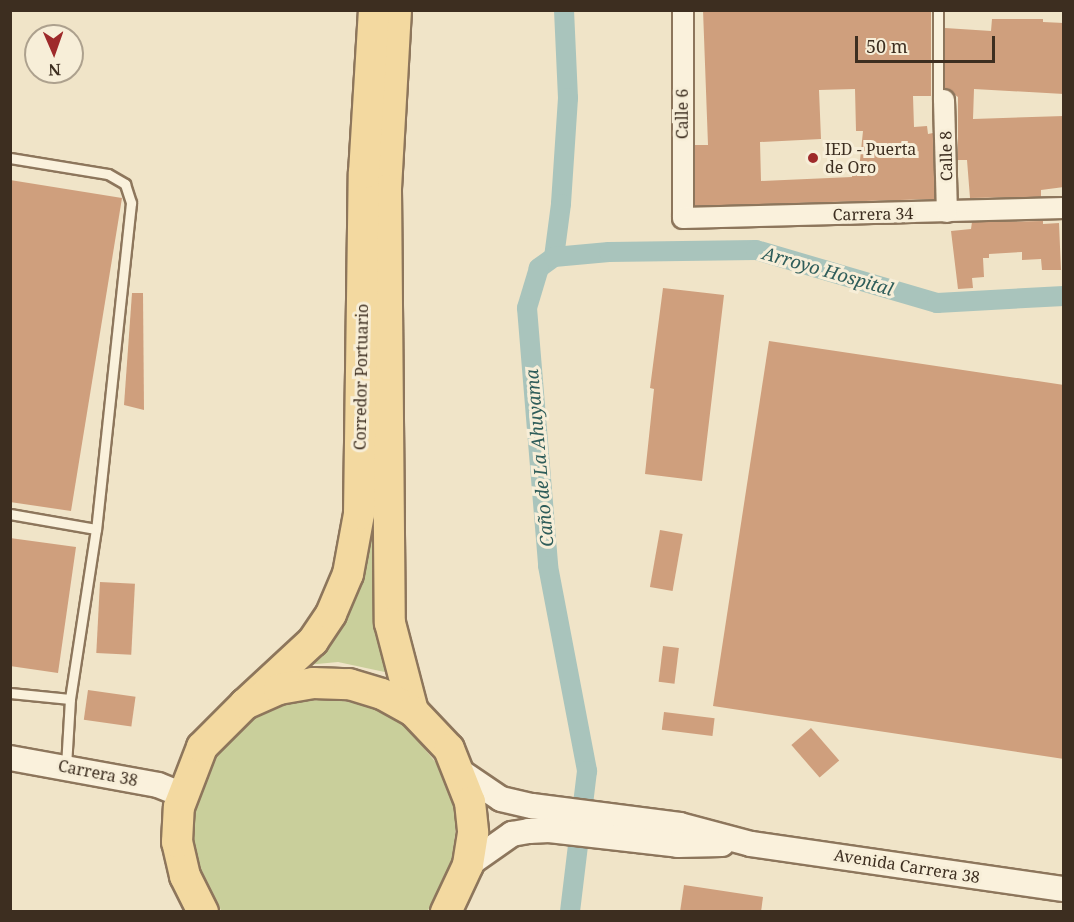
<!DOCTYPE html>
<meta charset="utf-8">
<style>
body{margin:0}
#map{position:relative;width:1074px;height:922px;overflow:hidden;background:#f0e4c8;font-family:"Noto Serif",serif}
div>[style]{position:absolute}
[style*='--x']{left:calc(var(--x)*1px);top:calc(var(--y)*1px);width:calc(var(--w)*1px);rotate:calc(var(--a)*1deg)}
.green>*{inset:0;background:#c9cf9b}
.canal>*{height:20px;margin:-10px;padding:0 10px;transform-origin:10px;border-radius:10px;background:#a9c4bc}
.building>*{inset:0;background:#cf9f7d;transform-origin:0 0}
.roads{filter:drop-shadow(2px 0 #8d765c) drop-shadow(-2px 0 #8d765c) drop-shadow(0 2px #8d765c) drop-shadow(0 -2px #8d765c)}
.service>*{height:9px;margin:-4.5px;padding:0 4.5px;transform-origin:4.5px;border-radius:4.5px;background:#faf1dc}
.minor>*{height:20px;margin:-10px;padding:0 10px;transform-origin:10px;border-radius:10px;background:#faf1dc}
.tertiary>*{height:24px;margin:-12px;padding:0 12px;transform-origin:12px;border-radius:12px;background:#faf1dc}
.primary>*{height:30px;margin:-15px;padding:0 15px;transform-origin:15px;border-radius:15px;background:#f3d9a0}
.dots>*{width:16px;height:16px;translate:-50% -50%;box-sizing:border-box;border:3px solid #f7eed8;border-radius:50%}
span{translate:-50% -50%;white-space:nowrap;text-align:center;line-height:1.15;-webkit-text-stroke:6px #f7eed8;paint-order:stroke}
.street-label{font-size:16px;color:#3d2e20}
.poi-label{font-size:16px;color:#3d2e20}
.left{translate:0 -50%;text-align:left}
.water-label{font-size:18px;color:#2f5d5a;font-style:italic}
.frame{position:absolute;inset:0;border:12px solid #3d2e20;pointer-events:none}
.north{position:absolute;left:24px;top:24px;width:60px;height:60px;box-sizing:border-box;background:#f7eed8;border:2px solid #ada18e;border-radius:50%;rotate:178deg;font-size:16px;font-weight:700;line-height:24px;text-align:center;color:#3d2e20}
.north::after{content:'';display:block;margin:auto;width:21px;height:27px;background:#9e2a2b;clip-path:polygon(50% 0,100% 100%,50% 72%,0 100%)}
.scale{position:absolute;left:855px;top:36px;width:140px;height:27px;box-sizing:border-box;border:3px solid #3d2e20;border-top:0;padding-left:8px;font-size:18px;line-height:21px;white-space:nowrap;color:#3d2e20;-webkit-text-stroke:4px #f7eed8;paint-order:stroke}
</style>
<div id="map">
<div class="green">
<i style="clip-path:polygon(376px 531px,394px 674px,338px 662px,306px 665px,366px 532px)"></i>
<i style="clip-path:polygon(332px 699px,370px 706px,405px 725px,442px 770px,455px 808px,456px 827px,451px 866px,435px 902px,427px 911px,222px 912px,199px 870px,192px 832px,198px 793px,214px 758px,256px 717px,293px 702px)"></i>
</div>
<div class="canal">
<i style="--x:564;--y:10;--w:88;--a:87.4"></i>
<i style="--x:568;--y:98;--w:106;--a:93.8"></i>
<i style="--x:561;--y:204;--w:53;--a:97.5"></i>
<i style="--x:554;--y:257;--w:19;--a:144"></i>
<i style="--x:539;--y:268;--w:42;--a:106.7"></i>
<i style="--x:527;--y:308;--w:259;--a:85.3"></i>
<i style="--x:548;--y:566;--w:209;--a:79.2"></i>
<i style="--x:587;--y:771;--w:142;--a:96.9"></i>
<i style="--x:554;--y:257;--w:55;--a:-5.2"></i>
<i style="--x:609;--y:252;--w:147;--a:-0.8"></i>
<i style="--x:756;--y:250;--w:189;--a:16.3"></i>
<i style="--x:937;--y:303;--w:127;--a:-3.2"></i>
</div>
<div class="building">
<i style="clip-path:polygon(evenodd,703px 10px,931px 10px,931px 96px,913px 96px,914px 127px,927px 126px,928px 134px,933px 133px,935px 199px,695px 206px,695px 145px,708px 145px,703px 10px,855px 89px,856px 131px,863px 131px,859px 170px,852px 170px,852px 177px,761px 181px,760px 142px,821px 139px,819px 90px,855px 89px)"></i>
<i style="clip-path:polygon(992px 19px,1043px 19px,1043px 22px,1064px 23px,1064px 94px,974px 89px,973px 119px,1064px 116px,1064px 187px,1041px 190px,1041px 197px,970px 198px,967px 160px,958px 160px,958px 97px,945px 88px,945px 28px,991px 31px)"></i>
<i style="clip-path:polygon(10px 180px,122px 198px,71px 511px,10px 502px)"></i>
<i style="clip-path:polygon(1043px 221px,1043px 224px,1059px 223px,1061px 270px,1042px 270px,1041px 259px,1022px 260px,1022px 252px,989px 254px,989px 258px,983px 258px,984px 277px,972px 278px,973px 288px,958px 289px,951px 231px,971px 229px,972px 222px)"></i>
<i style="clip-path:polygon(663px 288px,724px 295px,702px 481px,645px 474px,654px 389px,650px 388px)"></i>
<i style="clip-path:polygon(132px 293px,143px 293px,144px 410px,124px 405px)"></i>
<i style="clip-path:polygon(769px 341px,1064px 385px,1064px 759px,713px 706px)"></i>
<i style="left:660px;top:530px;width:23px;height:58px;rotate:10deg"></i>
<i style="clip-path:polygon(10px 538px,76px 547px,58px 673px,10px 666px)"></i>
<i style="left:100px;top:582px;width:35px;height:71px;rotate:3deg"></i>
<i style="left:663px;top:646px;width:16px;height:36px;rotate:7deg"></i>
<i style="left:88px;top:690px;width:48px;height:30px;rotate:8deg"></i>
<i style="left:664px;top:712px;width:51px;height:18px;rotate:7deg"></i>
<i style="left:811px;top:728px;width:43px;height:26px;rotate:49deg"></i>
<i style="clip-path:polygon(684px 885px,763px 897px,761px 912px,680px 912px)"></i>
</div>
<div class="roads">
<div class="service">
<i style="--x:938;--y:100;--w:90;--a:-90"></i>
<i style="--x:10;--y:158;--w:99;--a:9.3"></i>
<i style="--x:108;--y:174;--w:20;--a:30"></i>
<i style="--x:125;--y:184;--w:20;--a:72"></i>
<i style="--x:131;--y:203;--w:328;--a:96.1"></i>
<i style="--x:10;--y:514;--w:87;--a:9.9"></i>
<i style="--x:96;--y:529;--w:172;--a:98.7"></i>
<i style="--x:10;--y:693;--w:60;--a:5.7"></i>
<i style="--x:70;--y:699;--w:67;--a:93.4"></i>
</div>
<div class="minor">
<i style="--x:683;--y:10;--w:208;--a:90"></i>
<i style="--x:683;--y:218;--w:381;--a:-1.5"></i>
<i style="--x:944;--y:100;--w:112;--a:88.5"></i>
</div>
<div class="tertiary">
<i style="--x:10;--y:758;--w:150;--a:10.3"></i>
<i style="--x:158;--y:785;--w:27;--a:22"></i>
<i style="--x:461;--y:772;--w:48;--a:34"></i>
<i style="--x:501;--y:799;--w:32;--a:13"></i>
<i style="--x:532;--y:806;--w:149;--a:7.3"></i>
<i style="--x:680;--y:825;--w:73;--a:15"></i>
<i style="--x:751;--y:844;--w:316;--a:8.2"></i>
<i style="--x:468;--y:865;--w:54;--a:-35.2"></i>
<i style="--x:512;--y:834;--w:17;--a:-10"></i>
<i style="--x:529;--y:831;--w:20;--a:-3"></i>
<i style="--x:549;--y:830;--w:130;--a:6.6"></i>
<i style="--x:678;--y:845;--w:44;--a:-1.3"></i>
</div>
<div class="primary">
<i style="--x:396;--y:10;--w:180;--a:93.2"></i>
<i style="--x:386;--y:190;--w:433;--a:89.5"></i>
<i style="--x:390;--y:623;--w:91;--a:75.4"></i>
<i style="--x:245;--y:704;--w:93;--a:-42.8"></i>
<i style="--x:313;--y:641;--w:32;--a:-56"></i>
<i style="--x:331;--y:614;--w:43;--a:-67"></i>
<i style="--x:348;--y:574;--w:61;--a:-79.6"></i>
<i style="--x:359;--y:514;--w:341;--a:-89.2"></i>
<i style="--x:364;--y:173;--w:163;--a:-86.5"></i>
<i style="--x:203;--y:912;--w:40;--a:-116.6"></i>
<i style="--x:185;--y:876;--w:35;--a:-103"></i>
<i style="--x:177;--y:842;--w:35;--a:-87"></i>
<i style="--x:179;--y:807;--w:64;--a:-69"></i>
<i style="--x:202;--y:747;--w:61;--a:-45"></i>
<i style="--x:245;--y:704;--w:37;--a:-24"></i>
<i style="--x:279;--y:689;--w:35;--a:-10"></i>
<i style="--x:313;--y:683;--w:36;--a:2"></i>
<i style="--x:349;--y:684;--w:34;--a:17"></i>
<i style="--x:382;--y:694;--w:35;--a:29"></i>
<i style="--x:413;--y:711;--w:52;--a:46.5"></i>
<i style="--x:449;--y:749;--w:57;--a:68.4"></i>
<i style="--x:470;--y:802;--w:31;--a:84"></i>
<i style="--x:473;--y:833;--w:32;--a:99"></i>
<i style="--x:468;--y:865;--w:52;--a:115.1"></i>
</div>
</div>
<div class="dots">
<i style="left:813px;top:158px;background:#9e2a2b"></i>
</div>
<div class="street-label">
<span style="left:682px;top:114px;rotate:-90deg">Calle 6</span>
<span style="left:946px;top:156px;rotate:-91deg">Calle 8</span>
<span style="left:873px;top:214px;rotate:-1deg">Carrera 34</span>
<span style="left:361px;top:377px;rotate:-89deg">Corredor Portuario</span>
<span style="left:98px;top:773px;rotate:11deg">Carrera 38</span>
<span style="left:907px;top:866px;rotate:9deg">Avenida Carrera 38</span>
</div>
<div class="poi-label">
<span class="left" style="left:825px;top:158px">IED - Puerta<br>de Oro</span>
</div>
<div class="water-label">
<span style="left:828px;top:271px;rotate:16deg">Arroyo Hospital</span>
<span style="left:539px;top:458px;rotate:-95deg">Caño de La Ahuyama</span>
</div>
<div class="frame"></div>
<div class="north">N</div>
<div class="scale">50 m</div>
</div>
